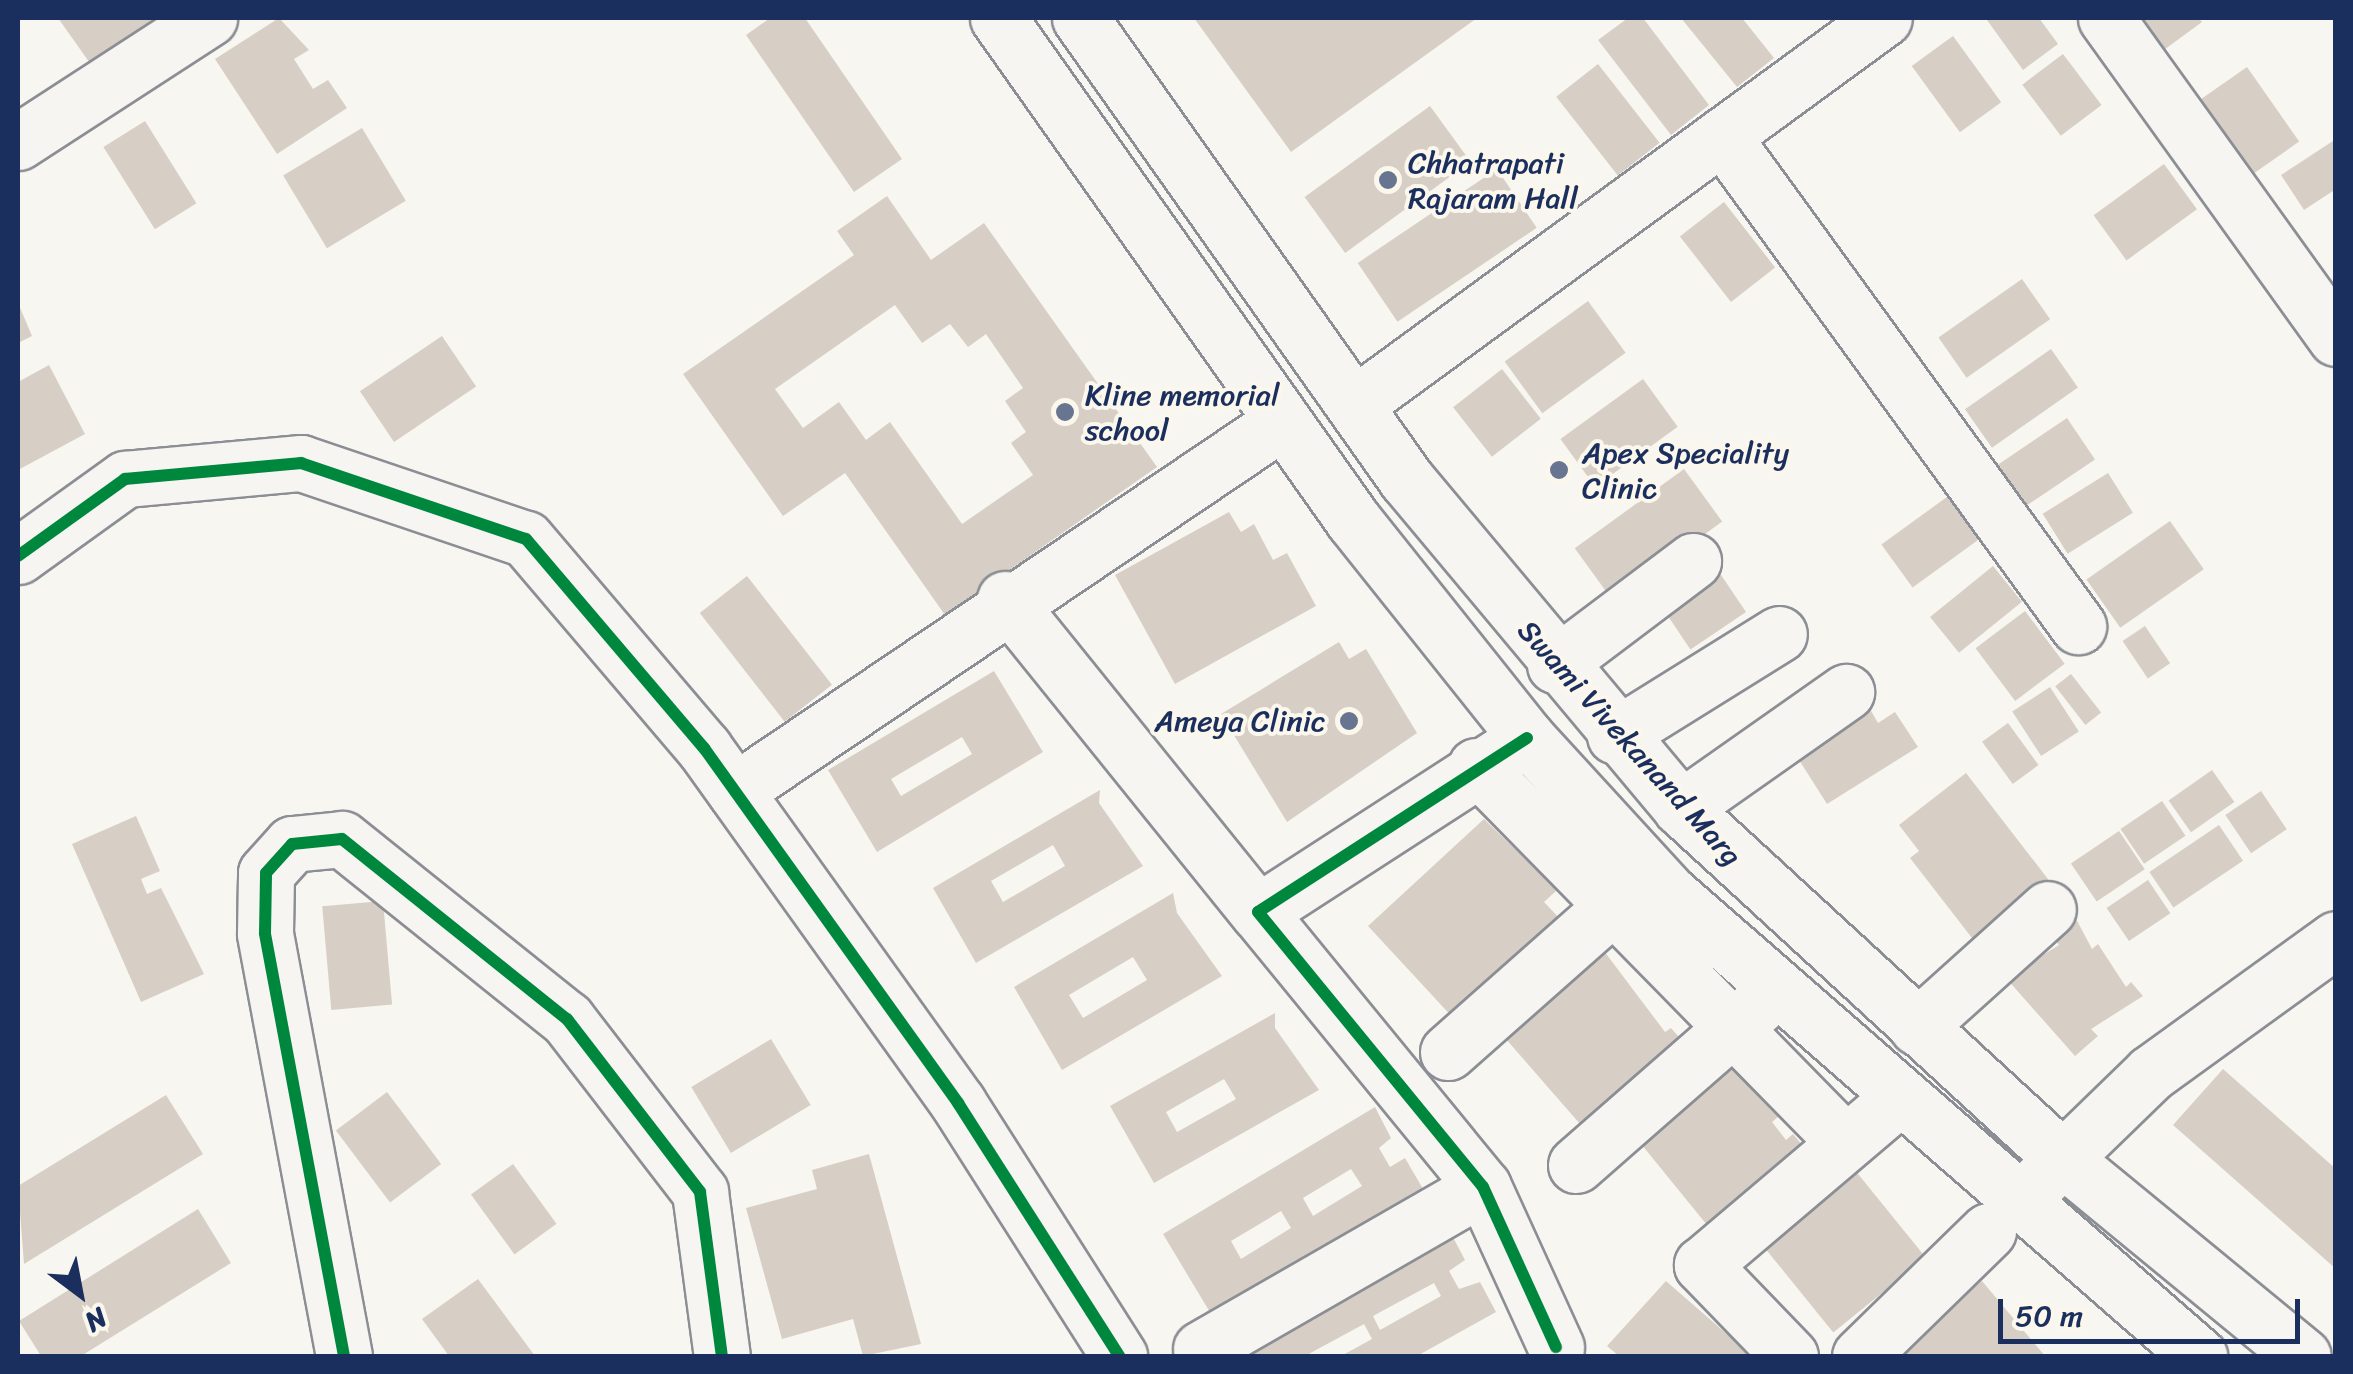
<!DOCTYPE html>
<style>
body{margin:0}
#map{position:relative;width:2353px;height:1374px;overflow:hidden;background:#f8f6f0;font-family:Sriracha,sans-serif}
div>[style]{position:absolute}
[style*='--x']{left:calc(var(--x)*1px);top:calc(var(--y)*1px);width:calc(var(--w)*1px);rotate:calc(var(--a)*1deg)}
.building>*{inset:0;background:#d7cfc5;transform-origin:0 0}
.roads{filter:drop-shadow(2px 0 #8b8e94) drop-shadow(-2px 0 #8b8e94) drop-shadow(0 2px #8b8e94) drop-shadow(0 -2px #8b8e94)}
.minor>*{height:55px;margin:-27.5px;padding:0 27.5px;transform-origin:27.5px;border-radius:27.5px;background:#f6f5f1}
.major>*{height:55px;margin:-27.5px;padding:0 27.5px;transform-origin:27.5px;border-radius:27.5px;background:#f6f5f1}
.cycleway>*{height:12px;margin:-6px;padding:0 6px;transform-origin:6px;border-radius:6px;background:#00873e}
.dots>*{width:28px;height:28px;translate:-50% -50%;box-sizing:border-box;border:5px solid #fbf7ec;border-radius:50%}
span{translate:-50% -50%;white-space:nowrap;text-align:center;line-height:1.15;-webkit-text-stroke:8px #fbf7ec;paint-order:stroke}
.poi-label{font-size:30px;color:#1b2f5e}
.left{translate:0 -50%;text-align:left}
.right{translate:-100% -50%;text-align:right}
.street-label{font-size:30px;color:#1b2f5e}
.frame{position:absolute;inset:0;border:20px solid #1b2f5e;pointer-events:none}
.north{position:absolute;left:30px;top:1244px;width:100px;height:100px;-webkit-text-stroke:8px #fbf7ec;paint-order:stroke;rotate:148deg;font-size:28px;font-weight:700;line-height:40px;text-align:center;color:#1b2f5e}
.north::after{content:'';display:block;margin:auto;width:35px;height:45px;background:#1b2f5e;clip-path:polygon(50% 0,100% 100%,50% 72%,0 100%)}
.scale{position:absolute;left:1998px;top:1299px;width:302px;height:45px;box-sizing:border-box;border:5px solid #1b2f5e;border-top:0;padding-left:12px;font-size:30px;line-height:35px;white-space:nowrap;color:#1b2f5e;-webkit-text-stroke:8px #fbf7ec;paint-order:stroke}
</style>
<div id="map">
<div class="building">
<i style="clip-path:polygon(58px 18px,163px 18px,92px 66px)"></i>
<i style="clip-path:polygon(279px 18px,309px 50px,294px 59px,313px 89px,328px 80px,347px 108px,277px 154px,215px 59px)"></i>
<i style="clip-path:polygon(770px 18px,805px 18px,902px 159px,854px 192px,746px 35px)"></i>
<i style="clip-path:polygon(1194px 18px,1477px 18px,1291px 152px)"></i>
<i style="clip-path:polygon(1628px 18px,1643px 18px,1709px 105px,1671px 135px,1598px 40px)"></i>
<i style="clip-path:polygon(1681px 18px,1742px 18px,1774px 58px,1737px 87px)"></i>
<i style="clip-path:polygon(2039px 18px,2058px 44px,2023px 70px,1987px 20px)"></i>
<i style="clip-path:polygon(2130px 18px,2198px 18px,2202px 22px,2157px 55px)"></i>
<i style="left:1953px;top:36px;width:82px;height:51px;rotate:54deg"></i>
<i style="left:2063px;top:54px;width:64px;height:51px;rotate:53deg"></i>
<i style="left:1598px;top:64px;width:100px;height:53px;rotate:52deg"></i>
<i style="left:2247px;top:67px;width:91px;height:56px;rotate:55deg"></i>
<i style="left:1430px;top:106px;width:69px;height:155px;rotate:54deg"></i>
<i style="left:145px;top:121px;width:97px;height:49px;rotate:58deg"></i>
<i style="left:362px;top:128px;width:85px;height:92px;rotate:59deg"></i>
<i style="clip-path:polygon(2336px 139px,2336px 189px,2304px 210px,2281px 175px)"></i>
<i style="left:2164px;top:164px;width:56px;height:87px;rotate:54deg"></i>
<i style="left:1497px;top:169px;width:71px;height:168px;rotate:56deg"></i>
<i style="clip-path:polygon(evenodd,887px 196px,931px 260px,984px 223px,1157px 467px,945px 615px,845px 473px,783px 516px,683px 374px,854px 255px,837px 231px,887px 196px,895px 305px,922px 343px,950px 324px,968px 347px,986px 334px,1023px 388px,1005px 401px,1026px 432px,1011px 443px,1033px 475px,962px 524px,890px 422px,866px 440px,839px 402px,803px 428px,775px 389px,895px 305px)"></i>
<i style="left:1724px;top:202px;width:83px;height:56px;rotate:52deg"></i>
<i style="left:2022px;top:279px;width:49px;height:102px;rotate:55deg"></i>
<i style="left:1588px;top:301px;width:64px;height:103px;rotate:54deg"></i>
<i style="clip-path:polygon(18px 303px,32px 336px,18px 343px)"></i>
<i style="left:442px;top:336px;width:61px;height:99px;rotate:56deg"></i>
<i style="left:2051px;top:349px;width:47px;height:105px;rotate:55deg"></i>
<i style="clip-path:polygon(49px 365px,85px 434px,18px 470px,18px 382px)"></i>
<i style="left:1502px;top:369px;width:63px;height:62px;rotate:52deg"></i>
<i style="left:1643px;top:379px;width:59px;height:102px;rotate:54deg"></i>
<i style="left:2067px;top:418px;width:50px;height:83px;rotate:56deg"></i>
<i style="left:1684px;top:469px;width:65px;height:135px;rotate:54deg"></i>
<i style="left:2108px;top:473px;width:47px;height:77px;rotate:58deg"></i>
<i style="left:1951px;top:494px;width:53px;height:86px;rotate:54deg"></i>
<i style="clip-path:polygon(1229px 512px,1241px 532px,1254px 524px,1273px 560px,1287px 553px,1316px 606px,1175px 684px,1115px 575px)"></i>
<i style="left:2170px;top:521px;width:59px;height:102px;rotate:55deg"></i>
<i style="left:1713px;top:563px;width:59px;height:67px;rotate:56deg"></i>
<i style="left:1993px;top:566px;width:46px;height:81px;rotate:51deg"></i>
<i style="left:747px;top:576px;width:138px;height:60px;rotate:52deg"></i>
<i style="left:2025px;top:611px;width:66px;height:62px;rotate:53deg"></i>
<i style="left:2145px;top:626px;width:45px;height:27px;rotate:56deg"></i>
<i style="clip-path:polygon(1339px 642px,1349px 659px,1366px 649px,1417px 733px,1287px 822px,1221px 714px)"></i>
<i style="clip-path:polygon(evenodd,994px 671px,1043px 752px,877px 852px,828px 770px,994px 671px,962px 737px,972px 754px,901px 796px,891px 779px,962px 737px)"></i>
<i style="left:2071px;top:674px;width:49px;height:20px;rotate:52deg"></i>
<i style="left:2050px;top:687px;width:53px;height:45px;rotate:57deg"></i>
<i style="clip-path:polygon(1870px 709px,1878px 723px,1895px 712px,1918px 747px,1827px 804px,1787px 741px,1822px 740px)"></i>
<i style="left:2008px;top:723px;width:52px;height:32px;rotate:54deg"></i>
<i style="left:2212px;top:770px;width:39px;height:53px;rotate:55deg"></i>
<i style="clip-path:polygon(1966px 773px,2048px 879px,1972px 938px,1910px 858px,1919px 851px,1899px 825px)"></i>
<i style="clip-path:polygon(evenodd,1100px 790px,1099px 803px,1143px 866px,976px 963px,933px 888px,1100px 790px,1053px 845px,1065px 866px,1003px 902px,991px 881px,1053px 845px)"></i>
<i style="left:2261px;top:791px;width:46px;height:43px;rotate:56deg"></i>
<i style="left:2162px;top:801px;width:42px;height:50px;rotate:56deg"></i>
<i style="clip-path:polygon(136px 816px,160px 871px,141px 879px,147px 894px,161px 888px,204px 974px,141px 1002px,72px 844px)"></i>
<i style="clip-path:polygon(1484px 819px,1557px 890px,1544px 902px,1563px 922px,1456px 1021px,1368px 926px)"></i>
<i style="left:2219px;top:825px;width:43px;height:84px;rotate:56deg"></i>
<i style="left:2119px;top:831px;width:46px;height:58px;rotate:56deg"></i>
<i style="left:2148px;top:880px;width:40px;height:50px;rotate:56deg"></i>
<i style="clip-path:polygon(evenodd,1173px 893px,1177px 913px,1222px 976px,1062px 1070px,1014px 987px,1173px 893px,1133px 957px,1147px 980px,1083px 1018px,1069px 995px,1133px 957px)"></i>
<i style="left:383px;top:901px;width:104px;height:61px;rotate:85deg"></i>
<i style="clip-path:polygon(2075px 917px,2092px 949px,2098px 944px,2126px 987px,2131px 982px,2143px 996px,2091px 1029px,2098px 1036px,2075px 1056px,2006px 978px,2059px 945px,2053px 937px)"></i>
<i style="clip-path:polygon(1604px 951px,1665px 1032px,1671px 1028px,1686px 1045px,1587px 1132px,1505px 1038px)"></i>
<i style="clip-path:polygon(evenodd,1275px 1013px,1275px 1028px,1319px 1090px,1154px 1183px,1110px 1106px,1275px 1013px,1224px 1079px,1236px 1099px,1177px 1132px,1166px 1112px,1224px 1079px)"></i>
<i style="left:771px;top:1039px;width:77px;height:93px;rotate:59deg"></i>
<i style="clip-path:polygon(1733px 1061px,1779px 1116px,1772px 1122px,1786px 1140px,1793px 1134px,1803px 1146px,1707px 1225px,1637px 1139px)"></i>
<i style="clip-path:polygon(2223px 1069px,2336px 1169px,2336px 1269px,2173px 1125px)"></i>
<i style="left:387px;top:1092px;width:90px;height:64px;rotate:53deg"></i>
<i style="clip-path:polygon(166px 1095px,203px 1154px,24px 1264px,18px 1186px)"></i>
<i style="clip-path:polygon(evenodd,1375px 1107px,1391px 1138px,1379px 1148px,1390px 1167px,1405px 1158px,1426px 1194px,1214px 1319px,1163px 1234px,1375px 1107px,1351px 1169px,1362px 1186px,1313px 1216px,1303px 1198px,1351px 1169px,1375px 1107px,1281px 1211px,1291px 1228px,1241px 1259px,1231px 1241px,1281px 1211px)"></i>
<i style="clip-path:polygon(869px 1154px,921px 1344px,863px 1356px,853px 1319px,782px 1339px,746px 1208px,817px 1189px,812px 1170px)"></i>
<i style="left:513px;top:1164px;width:74px;height:52px;rotate:54deg"></i>
<i style="left:1854px;top:1169px;width:114px;height:119px;rotate:51deg"></i>
<i style="clip-path:polygon(198px 1209px,231px 1263px,81px 1356px,41px 1356px,19px 1321px)"></i>
<i style="clip-path:polygon(evenodd,1447px 1226px,1465px 1260px,1449px 1271px,1459px 1289px,1480px 1282px,1496px 1312px,1417px 1356px,1341px 1356px,1372px 1339px,1364px 1324px,1305px 1356px,1223px 1356px,1447px 1226px,1434px 1283px,1441px 1296px,1380px 1330px,1373px 1316px,1434px 1283px)"></i>
<i style="clip-path:polygon(478px 1279px,535px 1356px,449px 1356px,422px 1319px)"></i>
<i style="clip-path:polygon(1666px 1281px,1752px 1356px,1619px 1356px,1607px 1346px)"></i>
<i style="clip-path:polygon(1982px 1281px,2045px 1356px,1891px 1356px)"></i>
</div>
<div class="roads">
<div class="minor">
<i style="--x:2106;--y:18;--w:394;--a:54.3"></i>
<i style="--x:1722;--y:136;--w:606;--a:54"></i>
<i style="--x:18;--y:142;--w:228;--a:-33"></i>
<i style="--x:1354;--y:405;--w:656;--a:-36.14"></i>
<i style="--x:18;--y:556;--w:132;--a:-35.7"></i>
<i style="--x:125;--y:479;--w:177;--a:-5.2"></i>
<i style="--x:301;--y:463;--w:237;--a:18.7"></i>
<i style="--x:526;--y:539;--w:275;--a:49.6"></i>
<i style="--x:704;--y:748;--w:437;--a:54.4"></i>
<i style="--x:958;--y:1103;--w:300;--a:57.5"></i>
<i style="--x:1005;--y:599;--w:402;--a:51.1"></i>
<i style="--x:1555;--y:665;--w:173;--a:-37"></i>
<i style="--x:1615;--y:736;--w:193;--a:-31.9"></i>
<i style="--x:1527;--y:738;--w:320;--a:147.1"></i>
<i style="--x:1258;--y:912;--w:355;--a:50.7"></i>
<i style="--x:1483;--y:1187;--w:176;--a:65.5"></i>
<i style="--x:1476;--y:766;--w:527;--a:45.54"></i>
<i style="--x:735;--y:791;--w:661;--a:-34.03"></i>
<i style="--x:1681;--y:808;--w:202;--a:-35.1"></i>
<i style="--x:1917;--y:1027;--w:176;--a:-42"></i>
<i style="--x:1448;--y:1052;--w:258;--a:-41.5"></i>
<i style="--x:1576;--y:1165;--w:243;--a:-41.2"></i>
<i style="--x:2018;--y:1202;--w:185;--a:-44.1"></i>
<i style="--x:2151;--y:1073;--w:228;--a:-35.9"></i>
<i style="--x:1201;--y:1349;--w:325;--a:-29.9"></i>
<i style="--x:344;--y:1356;--w:430;--a:-100.6"></i>
<i style="--x:265;--y:933;--w:60;--a:-89"></i>
<i style="--x:266;--y:873;--w:39;--a:-48"></i>
<i style="--x:292;--y:844;--w:50;--a:-5.7"></i>
<i style="--x:342;--y:839;--w:288;--a:38.7"></i>
<i style="--x:567;--y:1019;--w:218;--a:52.4"></i>
<i style="--x:700;--y:1192;--w:165;--a:82.4"></i>
<i style="--x:1790;--y:1356;--w:127;--a:-134"></i>
<i style="--x:1702;--y:1265;--w:258;--a:-40.3"></i>
<i style="--x:1860;--y:1356;--w:179;--a:-44.3"></i>
</div>
<div class="major">
<i style="--x:998;--y:18;--w:615;--a:54.73"></i>
<i style="--x:1353;--y:520;--w:279;--a:51.4"></i>
<i style="--x:1527;--y:738;--w:210;--a:47.5"></i>
<i style="--x:1669;--y:893;--w:704;--a:41.14"></i>
<i style="--x:1080;--y:18;--w:565;--a:54.73"></i>
<i style="--x:1406;--y:479;--w:429;--a:50.1"></i>
<i style="--x:1681;--y:808;--w:519;--a:42.58"></i>
<i style="--x:2063;--y:1159;--w:310;--a:39.4"></i>
</div>
</div>
<div class="cycleway">
<i style="--x:18;--y:556;--w:132;--a:-35.7"></i>
<i style="--x:125;--y:479;--w:177;--a:-5.2"></i>
<i style="--x:301;--y:463;--w:237;--a:18.7"></i>
<i style="--x:526;--y:539;--w:275;--a:49.6"></i>
<i style="--x:704;--y:748;--w:437;--a:54.4"></i>
<i style="--x:958;--y:1103;--w:300;--a:57.5"></i>
<i style="--x:1527;--y:738;--w:320;--a:147.1"></i>
<i style="--x:1258;--y:912;--w:355;--a:50.7"></i>
<i style="--x:1483;--y:1187;--w:176;--a:65.5"></i>
<i style="--x:344;--y:1356;--w:430;--a:-100.6"></i>
<i style="--x:265;--y:933;--w:60;--a:-89"></i>
<i style="--x:266;--y:873;--w:39;--a:-48"></i>
<i style="--x:292;--y:844;--w:50;--a:-5.7"></i>
<i style="--x:342;--y:839;--w:288;--a:38.7"></i>
<i style="--x:567;--y:1019;--w:218;--a:52.4"></i>
<i style="--x:700;--y:1192;--w:165;--a:82.4"></i>
</div>
<div class="dots">
<i style="left:1388px;top:180px;background:#687591"></i>
<i style="left:1065px;top:412px;background:#687591"></i>
<i style="left:1559px;top:470px;background:#687591"></i>
<i style="left:1349px;top:721px;background:#687591"></i>
</div>
<div class="poi-label">
<span class="left" style="left:1408px;top:180px">Chhatrapati<br>Rajaram Hall</span>
<span class="left" style="left:1085px;top:412px">Kline memorial<br>school</span>
<span class="left" style="left:1582px;top:470px">Apex Speciality<br>Clinic</span>
<span class="right" style="left:1326px;top:721px">Ameya Clinic</span>
</div>
<div class="street-label">
<span style="left:1630px;top:743px;rotate:48deg">Swami Vivekanand Marg</span>
</div>
<div class="frame"></div>
<div class="north">N</div>
<div class="scale">50 m</div>
</div>
